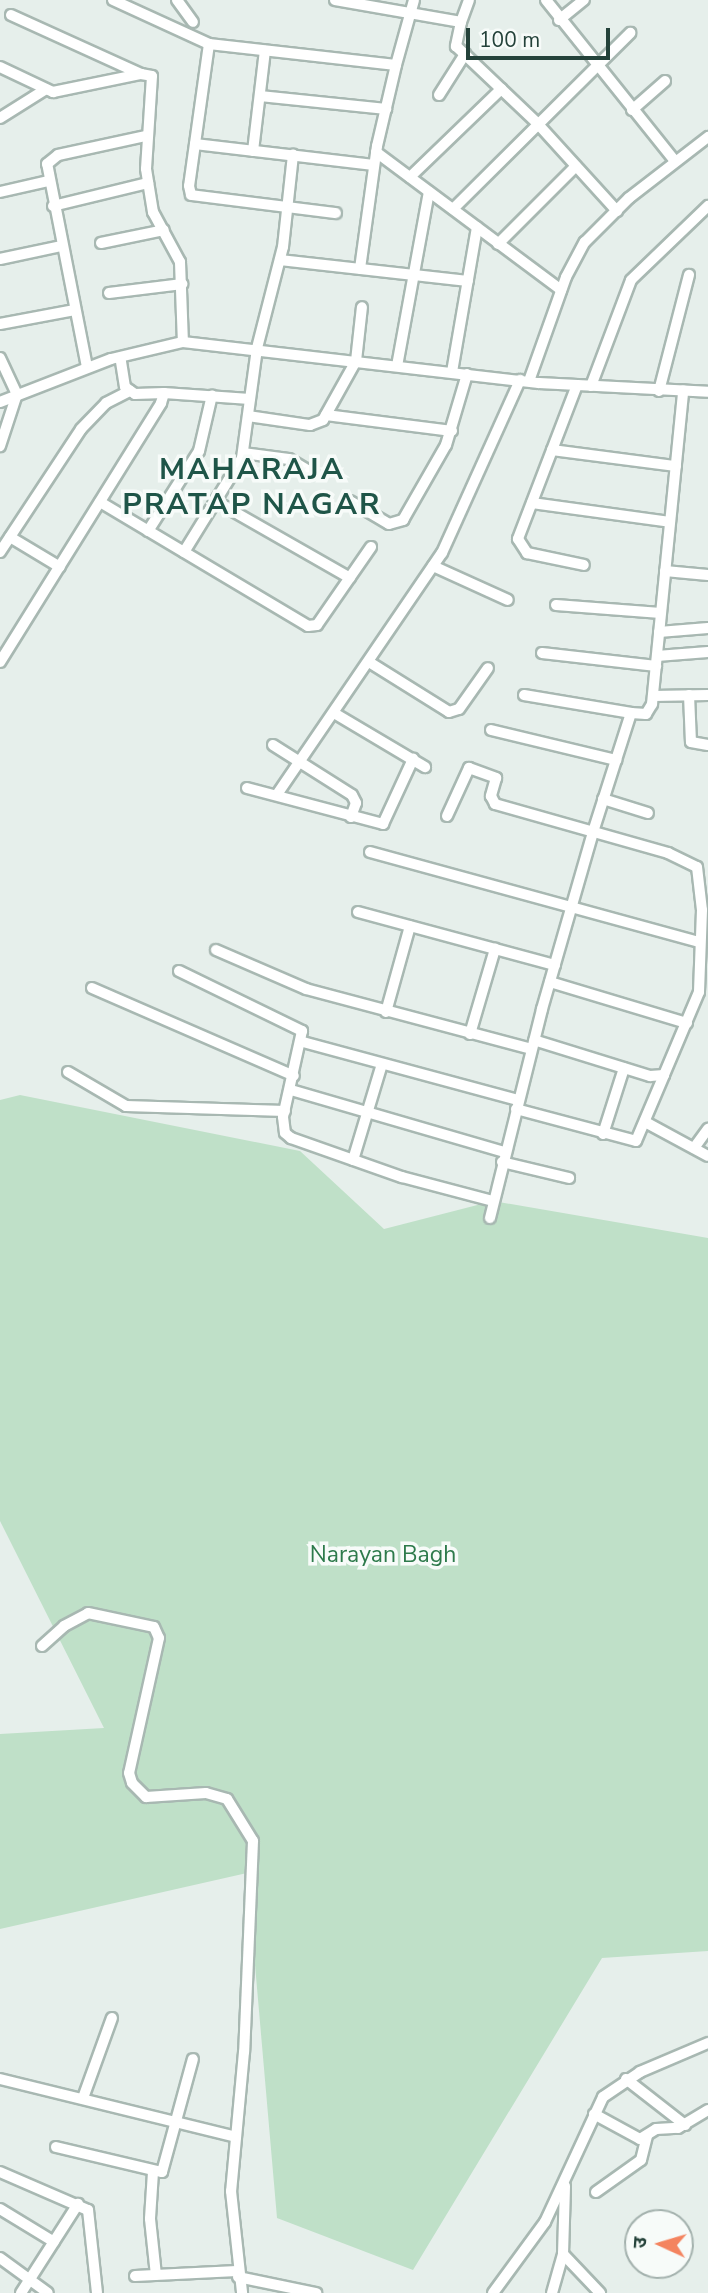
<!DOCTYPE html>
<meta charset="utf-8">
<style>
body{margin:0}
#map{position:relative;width:708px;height:2293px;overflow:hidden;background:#e6efeb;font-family:"Nunito Sans","Noto Sans Devanagari",sans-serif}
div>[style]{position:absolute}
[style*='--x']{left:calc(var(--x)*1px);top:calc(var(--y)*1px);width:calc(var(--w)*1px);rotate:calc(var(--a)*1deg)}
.green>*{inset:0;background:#bfe0c8}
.roads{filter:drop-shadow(2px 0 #a8b8b2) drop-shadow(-2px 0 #a8b8b2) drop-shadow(0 2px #a8b8b2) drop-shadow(0 -2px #a8b8b2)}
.minor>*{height:10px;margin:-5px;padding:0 5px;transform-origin:5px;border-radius:5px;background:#fff}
span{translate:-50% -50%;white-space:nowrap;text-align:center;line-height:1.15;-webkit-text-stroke:7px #f7fbf9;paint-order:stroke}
.park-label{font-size:23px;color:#2d7a4b}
.district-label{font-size:30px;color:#1f5548;font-weight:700;letter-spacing:2px}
.north{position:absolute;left:624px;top:2209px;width:70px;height:70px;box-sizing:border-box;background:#f7fbf9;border:2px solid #a3b1ad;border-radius:50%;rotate:274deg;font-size:19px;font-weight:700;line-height:28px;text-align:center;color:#24423a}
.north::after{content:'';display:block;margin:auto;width:24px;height:32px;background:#f4845f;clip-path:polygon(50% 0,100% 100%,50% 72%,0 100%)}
.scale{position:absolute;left:466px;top:28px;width:144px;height:32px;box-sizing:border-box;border:4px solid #24423a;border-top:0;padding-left:9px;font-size:21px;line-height:24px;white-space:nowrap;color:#24423a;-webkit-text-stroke:5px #f7fbf9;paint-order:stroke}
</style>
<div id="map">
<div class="green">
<i style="clip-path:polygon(20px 1095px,300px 1151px,384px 1229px,493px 1201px,708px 1238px,708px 1951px,602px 1958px,413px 2270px,277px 2218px,247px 1873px,0 1929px,0 1734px,104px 1728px,0 1521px,0 1100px)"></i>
</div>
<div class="roads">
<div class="minor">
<i style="--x:113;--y:0;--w:106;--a:24.6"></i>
<i style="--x:209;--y:44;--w:143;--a:98"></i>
<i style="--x:189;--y:186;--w:9;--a:77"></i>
<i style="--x:191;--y:195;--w:146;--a:7.1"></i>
<i style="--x:177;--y:0;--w:27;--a:54"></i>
<i style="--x:335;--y:0;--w:128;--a:9.9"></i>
<i style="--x:461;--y:22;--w:23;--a:-70"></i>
<i style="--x:546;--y:0;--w:206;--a:51.3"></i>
<i style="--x:11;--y:15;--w:143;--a:24.4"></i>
<i style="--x:559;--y:20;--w:32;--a:-39"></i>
<i style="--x:461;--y:22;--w:25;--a:102"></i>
<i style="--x:456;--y:46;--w:112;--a:43.5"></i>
<i style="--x:537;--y:123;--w:119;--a:47.7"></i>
<i style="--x:209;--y:44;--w:188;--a:6.4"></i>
<i style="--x:396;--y:65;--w:83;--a:103.2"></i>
<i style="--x:377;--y:146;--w:124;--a:97.9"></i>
<i style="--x:396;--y:65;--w:67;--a:-74.5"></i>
<i style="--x:0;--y:67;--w:59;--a:25.3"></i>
<i style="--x:53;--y:92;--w:90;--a:-11.6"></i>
<i style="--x:141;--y:74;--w:11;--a:10"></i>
<i style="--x:152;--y:76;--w:93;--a:93.7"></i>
<i style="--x:146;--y:169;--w:44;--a:80.8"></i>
<i style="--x:153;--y:212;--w:57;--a:61.6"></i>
<i style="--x:180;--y:262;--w:80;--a:87.9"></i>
<i style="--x:439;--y:95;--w:49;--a:-57.6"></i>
<i style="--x:260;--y:96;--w:127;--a:5.9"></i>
<i style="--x:632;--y:110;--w:44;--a:-41.3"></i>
<i style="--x:0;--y:118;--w:54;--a:-32.2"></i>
<i style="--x:195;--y:144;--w:180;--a:6.7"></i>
<i style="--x:253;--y:151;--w:101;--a:-83.2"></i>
<i style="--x:376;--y:152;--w:231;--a:36.7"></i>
<i style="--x:410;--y:177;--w:127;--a:-44"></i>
<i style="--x:0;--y:192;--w:49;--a:-12.9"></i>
<i style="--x:53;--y:206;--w:98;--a:-13.6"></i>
<i style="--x:453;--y:209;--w:250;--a:-44.8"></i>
<i style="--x:101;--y:243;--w:64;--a:-11.7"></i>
<i style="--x:498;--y:244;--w:110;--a:-45"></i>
<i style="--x:0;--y:259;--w:62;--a:-12"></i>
<i style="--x:280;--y:260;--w:189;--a:6.4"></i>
<i style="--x:109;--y:293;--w:74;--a:-7"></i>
<i style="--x:0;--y:324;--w:76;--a:-10.6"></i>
<i style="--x:0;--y:358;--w:40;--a:65"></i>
<i style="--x:17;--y:394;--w:55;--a:108.1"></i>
<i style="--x:397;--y:366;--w:177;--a:-79.6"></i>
<i style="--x:87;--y:367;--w:207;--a:-101.1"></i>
<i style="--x:47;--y:164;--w:14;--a:-39"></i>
<i style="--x:58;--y:155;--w:89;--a:-12.3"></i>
<i style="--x:452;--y:372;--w:147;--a:-80.2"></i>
<i style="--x:529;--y:381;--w:110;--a:-70.4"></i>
<i style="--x:566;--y:277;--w:40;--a:-62"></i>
<i style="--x:585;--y:242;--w:62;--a:-45"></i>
<i style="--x:629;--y:198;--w:100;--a:-37.7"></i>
<i style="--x:577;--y:385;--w:165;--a:111"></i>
<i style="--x:518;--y:539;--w:17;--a:57"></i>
<i style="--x:527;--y:553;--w:58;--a:11.9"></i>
<i style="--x:591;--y:386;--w:113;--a:-69.3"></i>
<i style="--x:631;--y:280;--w:107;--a:-43.9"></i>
<i style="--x:659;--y:391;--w:120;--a:-75.5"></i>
<i style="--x:164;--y:393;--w:86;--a:4"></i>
<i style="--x:0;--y:402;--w:119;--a:-21.2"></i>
<i style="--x:111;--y:359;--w:74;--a:-13.3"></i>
<i style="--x:183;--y:342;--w:358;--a:6.6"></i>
<i style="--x:539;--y:383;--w:169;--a:3"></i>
<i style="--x:326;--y:415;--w:127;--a:7.2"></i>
<i style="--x:248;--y:416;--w:63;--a:8.3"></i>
<i style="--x:310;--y:425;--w:14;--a:-21"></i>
<i style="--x:323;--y:420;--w:68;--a:-60.8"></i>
<i style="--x:356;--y:361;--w:54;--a:-83.7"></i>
<i style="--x:552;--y:450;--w:125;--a:7.4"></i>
<i style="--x:243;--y:453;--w:46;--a:7.4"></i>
<i style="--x:289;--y:459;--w:21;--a:31"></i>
<i style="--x:350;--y:501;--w:45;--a:30.5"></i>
<i style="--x:389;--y:524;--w:15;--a:-16"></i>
<i style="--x:403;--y:520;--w:86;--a:-60.2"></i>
<i style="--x:446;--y:445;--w:74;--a:-73.5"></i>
<i style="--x:100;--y:502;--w:242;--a:30.8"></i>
<i style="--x:308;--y:626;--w:9;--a:-6"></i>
<i style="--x:317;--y:625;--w:95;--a:-55.3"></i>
<i style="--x:217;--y:502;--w:153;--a:29.7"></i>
<i style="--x:532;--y:503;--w:139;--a:7.8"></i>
<i style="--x:148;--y:531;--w:95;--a:-57.5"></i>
<i style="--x:199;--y:451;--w:57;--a:-76.9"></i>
<i style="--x:10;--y:537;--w:58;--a:31"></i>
<i style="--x:0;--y:552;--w:147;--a:-56.6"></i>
<i style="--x:81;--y:429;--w:36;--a:-46"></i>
<i style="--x:106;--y:403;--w:27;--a:-27"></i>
<i style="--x:184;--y:552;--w:110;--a:-58.3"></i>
<i style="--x:242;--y:458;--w:111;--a:-82.2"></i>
<i style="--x:257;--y:348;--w:104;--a:-75.6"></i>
<i style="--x:283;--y:247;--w:93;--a:-83.8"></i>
<i style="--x:433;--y:566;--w:82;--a:24.4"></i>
<i style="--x:665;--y:571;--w:43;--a:5.3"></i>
<i style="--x:556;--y:605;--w:105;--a:4.4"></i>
<i style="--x:659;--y:632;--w:49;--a:-4.7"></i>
<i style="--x:542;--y:653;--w:115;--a:6.5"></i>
<i style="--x:657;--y:656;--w:51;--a:-4.5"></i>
<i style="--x:0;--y:662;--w:305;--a:-58.1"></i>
<i style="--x:161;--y:403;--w:10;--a:-73"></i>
<i style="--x:164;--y:393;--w:29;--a:178"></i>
<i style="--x:135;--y:394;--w:12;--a:-145"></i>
<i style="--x:125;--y:387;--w:30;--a:-99"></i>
<i style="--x:369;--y:662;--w:94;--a:32"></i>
<i style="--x:449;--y:712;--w:10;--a:-17"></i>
<i style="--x:459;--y:709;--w:50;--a:-54.7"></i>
<i style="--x:524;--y:695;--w:109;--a:9.5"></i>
<i style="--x:689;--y:695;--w:47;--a:87.6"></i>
<i style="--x:691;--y:742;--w:17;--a:10"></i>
<i style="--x:653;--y:696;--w:55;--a:-1"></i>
<i style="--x:334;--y:713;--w:106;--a:30.7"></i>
<i style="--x:491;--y:730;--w:129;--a:13.5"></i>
<i style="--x:273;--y:745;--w:93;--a:32.3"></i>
<i style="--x:352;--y:795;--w:9;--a:63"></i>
<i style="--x:356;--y:803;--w:15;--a:110"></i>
<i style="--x:247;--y:788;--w:141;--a:14.8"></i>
<i style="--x:383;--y:824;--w:72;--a:-65.2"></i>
<i style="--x:278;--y:793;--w:291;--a:-55.7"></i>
<i style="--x:442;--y:553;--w:190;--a:-65.7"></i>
<i style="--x:603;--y:799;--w:47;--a:17.3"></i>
<i style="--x:447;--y:816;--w:53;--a:-65.4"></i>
<i style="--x:469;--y:768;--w:29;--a:20"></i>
<i style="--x:496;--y:778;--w:19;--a:106"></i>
<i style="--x:491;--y:796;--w:9;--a:63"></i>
<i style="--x:495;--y:804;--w:180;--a:15.8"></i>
<i style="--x:668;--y:853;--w:32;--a:26"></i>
<i style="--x:697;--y:867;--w:43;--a:83.4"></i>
<i style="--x:702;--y:910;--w:82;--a:92.1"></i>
<i style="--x:699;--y:992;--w:90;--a:112.9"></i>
<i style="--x:664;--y:1075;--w:14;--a:176"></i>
<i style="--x:650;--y:1076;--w:121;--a:-162.8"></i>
<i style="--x:370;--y:852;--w:342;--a:15.3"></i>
<i style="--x:358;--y:912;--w:204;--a:15.1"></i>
<i style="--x:216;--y:950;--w:98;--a:23.4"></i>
<i style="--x:306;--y:989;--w:233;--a:14.9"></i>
<i style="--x:179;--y:971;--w:137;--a:26"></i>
<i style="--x:302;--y:1031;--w:88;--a:102.5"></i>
<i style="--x:283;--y:1117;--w:16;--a:83"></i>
<i style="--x:285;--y:1133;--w:8;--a:40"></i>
<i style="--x:291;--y:1138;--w:118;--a:19.4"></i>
<i style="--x:402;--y:1177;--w:94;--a:14.8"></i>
<i style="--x:550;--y:982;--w:143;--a:16.7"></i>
<i style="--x:92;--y:988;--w:220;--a:23.5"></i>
<i style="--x:386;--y:1012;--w:89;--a:-74.4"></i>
<i style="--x:470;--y:1034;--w:89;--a:-73.6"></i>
<i style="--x:303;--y:1042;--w:223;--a:15.1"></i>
<i style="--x:68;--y:1072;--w:67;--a:30.4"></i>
<i style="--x:126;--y:1106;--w:159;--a:1.8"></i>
<i style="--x:291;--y:1090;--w:223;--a:16.2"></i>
<i style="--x:516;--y:1109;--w:124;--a:14.9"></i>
<i style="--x:636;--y:1141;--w:72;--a:-67"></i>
<i style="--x:647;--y:1123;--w:69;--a:28.4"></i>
<i style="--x:603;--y:1134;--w:69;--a:-72.3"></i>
<i style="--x:694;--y:1148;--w:24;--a:-54"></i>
<i style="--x:353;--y:1160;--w:100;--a:-73.2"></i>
<i style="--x:502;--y:1162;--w:69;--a:13.4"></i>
<i style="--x:490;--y:1218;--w:215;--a:-76"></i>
<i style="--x:542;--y:1009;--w:184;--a:-73.9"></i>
<i style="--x:593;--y:832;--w:125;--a:-72.3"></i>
<i style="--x:631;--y:713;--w:15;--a:4"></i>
<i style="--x:646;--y:714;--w:12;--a:-59"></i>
<i style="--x:652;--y:704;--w:315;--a:-84.3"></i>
<i style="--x:42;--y:1646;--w:30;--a:-42"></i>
<i style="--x:64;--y:1626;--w:27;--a:-28"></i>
<i style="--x:88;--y:1613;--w:67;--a:12"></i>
<i style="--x:154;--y:1627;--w:12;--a:66"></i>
<i style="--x:159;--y:1638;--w:138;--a:102.5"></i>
<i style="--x:129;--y:1773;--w:10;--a:73"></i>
<i style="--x:132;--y:1783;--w:20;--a:45"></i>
<i style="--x:146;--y:1797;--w:60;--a:-3.8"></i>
<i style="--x:206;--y:1793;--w:22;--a:16"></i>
<i style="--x:227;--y:1799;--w:49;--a:58.2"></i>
<i style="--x:253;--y:1841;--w:211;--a:92.4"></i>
<i style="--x:244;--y:2052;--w:140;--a:95.3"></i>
<i style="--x:231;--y:2191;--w:103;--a:83.8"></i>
<i style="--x:0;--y:2079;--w:243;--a:13.8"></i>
<i style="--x:626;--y:2079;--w:75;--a:37.9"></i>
<i style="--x:83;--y:2098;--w:85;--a:-70.1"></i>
<i style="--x:594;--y:2114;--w:52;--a:28.5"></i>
<i style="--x:640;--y:2139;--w:19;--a:-32"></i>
<i style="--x:656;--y:2129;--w:22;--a:-3"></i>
<i style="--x:678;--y:2128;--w:35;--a:-31"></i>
<i style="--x:56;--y:2147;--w:109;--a:13.3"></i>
<i style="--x:162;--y:2172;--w:117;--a:-74.7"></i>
<i style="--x:0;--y:2172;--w:96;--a:23.4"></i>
<i style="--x:88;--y:2210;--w:83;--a:83.8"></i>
<i style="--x:153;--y:2172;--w:47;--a:93.7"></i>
<i style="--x:150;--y:2219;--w:56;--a:83.9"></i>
<i style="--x:596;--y:2192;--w:55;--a:-35.4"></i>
<i style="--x:641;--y:2160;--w:25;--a:-76"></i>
<i style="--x:0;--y:2209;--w:63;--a:31.4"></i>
<i style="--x:563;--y:2254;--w:54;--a:46.5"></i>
<i style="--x:0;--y:2258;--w:59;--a:36.1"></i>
<i style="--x:135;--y:2276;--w:102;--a:-2.8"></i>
<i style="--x:238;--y:2277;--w:80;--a:11.6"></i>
<i style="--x:21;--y:2293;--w:106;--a:-57.4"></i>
<i style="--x:493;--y:2293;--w:88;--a:-53.8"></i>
<i style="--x:545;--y:2222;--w:138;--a:-65.1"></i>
<i style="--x:603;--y:2097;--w:45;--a:-34"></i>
<i style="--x:640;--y:2072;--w:74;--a:-23.1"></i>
<i style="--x:552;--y:2293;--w:41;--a:-74.2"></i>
<i style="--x:563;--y:2254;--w:68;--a:-88.3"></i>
</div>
</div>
<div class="park-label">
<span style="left:383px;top:1555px">Narayan Bagh</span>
</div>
<div class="district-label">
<span style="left:252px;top:487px">MAHARAJA<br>PRATAP NAGAR</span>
</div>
<div class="north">उ</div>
<div class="scale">100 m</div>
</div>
